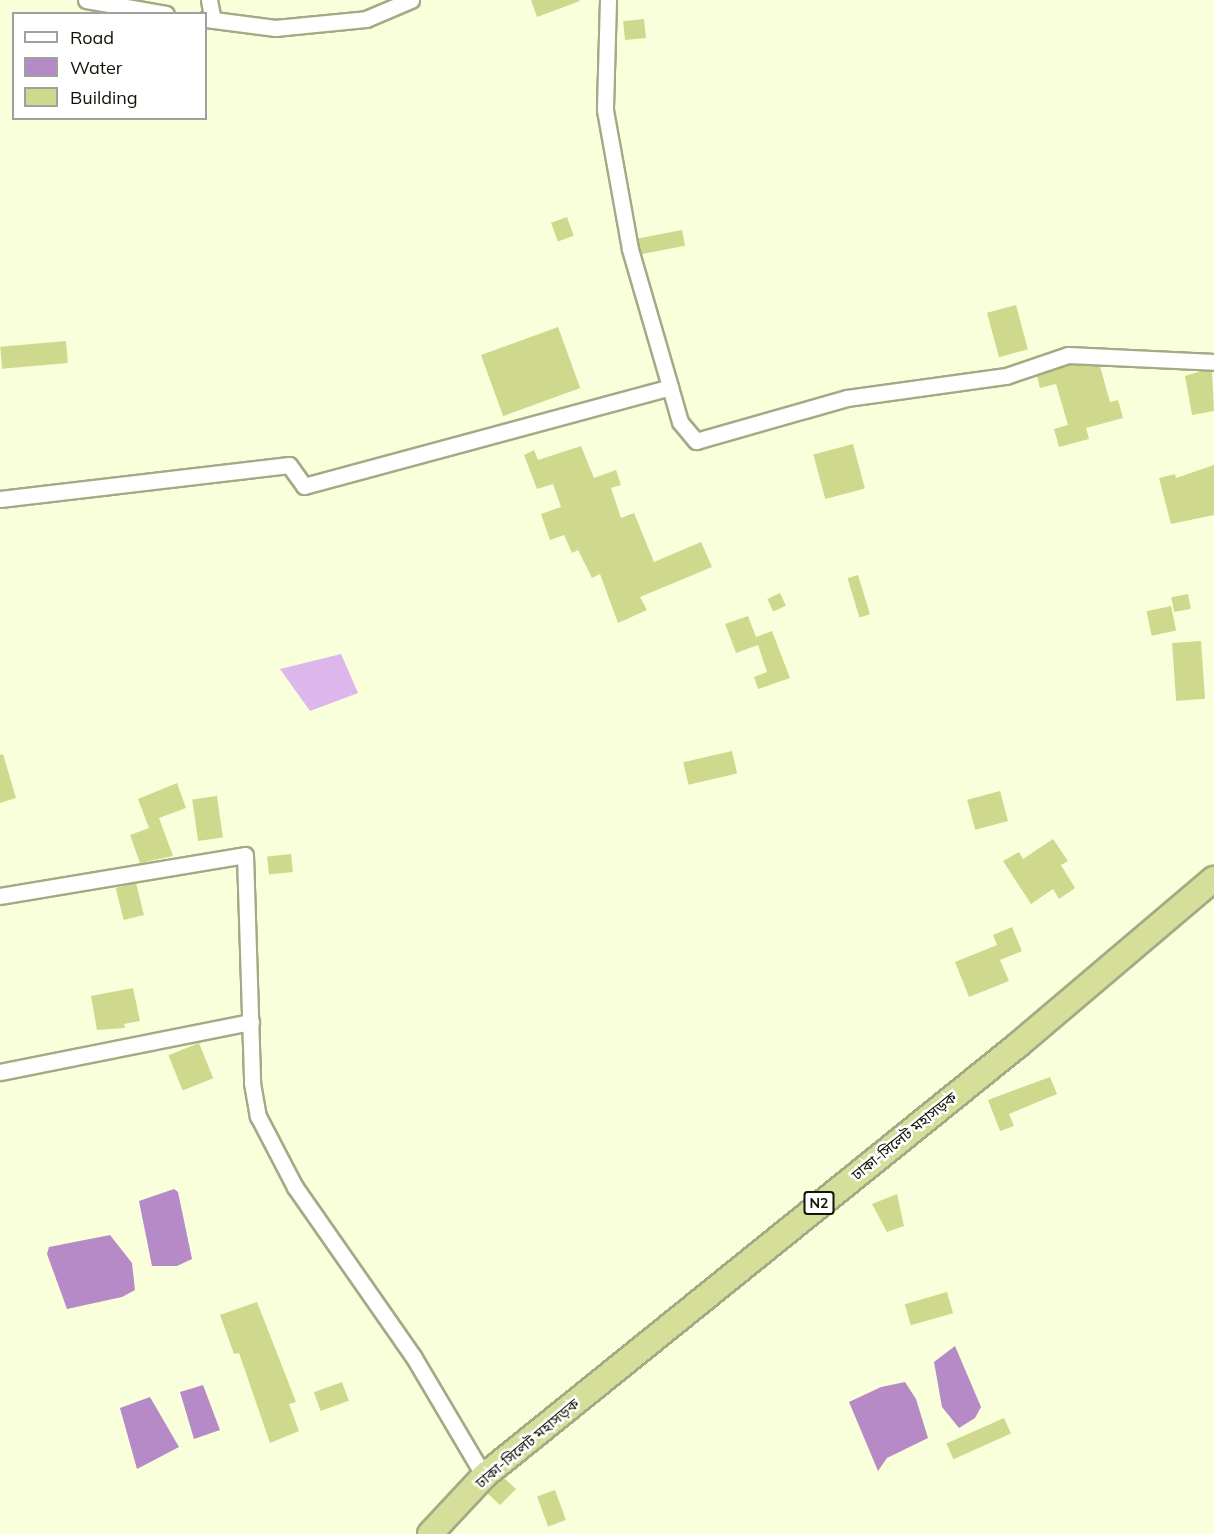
<!DOCTYPE html>
<meta charset="utf-8">
<style>
body{margin:0}
#map{position:relative;width:1214px;height:1534px;overflow:hidden;background:#f9ffda;font-family:Mulish,"Noto Sans Bengali",sans-serif}
div>[style]{position:absolute}
[style*='--x']{left:calc(var(--x)*1px);top:calc(var(--y)*1px);width:calc(var(--w)*1px);rotate:calc(var(--a)*1deg)}
.green>*{inset:0;background:#ddb6eb}
.water>*{inset:0;background:#b68ac6}
.building>*{inset:0;background:#cfd98d;transform-origin:0 0}
.roads{filter:drop-shadow(2px 0 #a4a986) drop-shadow(-2px 0 #a4a986) drop-shadow(0 2px #a4a986) drop-shadow(0 -2px #a4a986)}
.minor>*{height:15px;margin:-7.5px;padding:0 7.5px;transform-origin:7.5px;border-radius:7.5px;background:#fff}
.trunk>*{height:24px;margin:-12px;padding:0 12px;transform-origin:12px;border-radius:12px;background:#d6df9a}
span{translate:-50% -50%;white-space:nowrap;text-align:center;line-height:1.15;-webkit-text-stroke:5px #fff;paint-order:stroke}
.shield-label span{padding:2px 4px;background:#fff;border:2px solid;border-radius:4px;-webkit-text-stroke-width:0}
.shield-label{font-size:14px;color:#121407;font-weight:700}
.street-label{font-size:15px;color:#121407}
.legend{position:absolute;left:12px;top:12px;width:195px;height:108px;box-sizing:border-box;background:#fff;border:2px solid #a0a19c;margin:0;padding:8px 10px;list-style:none;font-size:18px;color:#121407}
.legend li{display:flex;align-items:center;gap:12px;height:30px}
.legend b{width:30px;border:2px solid #a0a19c}
</style>
<div id="map">
<div class="green">
<i style="clip-path:polygon(341px 654px,358px 693px,310px 711px,280px 669px)"></i>
</div>
<div class="water">
<i style="clip-path:polygon(174px 1189px,178px 1192px,192px 1259px,177px 1266px,152px 1266px,139px 1201px)"></i>
<i style="clip-path:polygon(110px 1235px,132px 1263px,135px 1290px,122px 1297px,67px 1309px,47px 1254px,49px 1247px)"></i>
<i style="clip-path:polygon(955px 1346px,981px 1407px,975px 1418px,959px 1428px,942px 1407px,934px 1362px)"></i>
<i style="clip-path:polygon(905px 1382px,916px 1399px,928px 1438px,887px 1458px,878px 1471px,849px 1402px,881px 1387px)"></i>
<i style="clip-path:polygon(203px 1385px,220px 1430px,194px 1439px,180px 1392px)"></i>
<i style="clip-path:polygon(150px 1397px,179px 1447px,137px 1469px,120px 1408px)"></i>
</div>
<div class="building">
<i style="clip-path:polygon(531px 0,579px 0,580px 1px,537px 17px)"></i>
<i style="left:644px;top:19px;width:19px;height:21px;rotate:84deg"></i>
<i style="left:567px;top:217px;width:20px;height:17px;rotate:70deg"></i>
<i style="left:682px;top:230px;width:16px;height:45px;rotate:79deg"></i>
<i style="left:1016px;top:305px;width:46px;height:30px;rotate:75deg"></i>
<i style="left:558px;top:327px;width:65px;height:82px;rotate:70deg"></i>
<i style="left:66px;top:341px;width:22px;height:66px;rotate:85deg"></i>
<i style="clip-path:polygon(1069px 365px,1100px 366px,1110px 402px,1118px 400px,1123px 418px,1086px 428px,1089px 439px,1059px 447px,1054px 429px,1068px 425px,1056px 384px,1040px 388px,1037px 376px)"></i>
<i style="clip-path:polygon(1201px 371px,1212px 372px,1214px 411px,1192px 415px,1185px 376px)"></i>
<i style="left:853px;top:444px;width:46px;height:41px;rotate:75deg"></i>
<i style="clip-path:polygon(581px 446px,594px 478px,616px 470px,621px 485px,611px 488px,621px 518px,634px 513px,654px 562px,701px 542px,712px 567px,640px 597px,647px 610px,618px 623px,600px 574px,592px 578px,578px 550px,572px 553px,564px 535px,550px 540px,541px 514px,561px 507px,553px 484px,537px 489px,524px 455px,534px 450px,538px 460px)"></i>
<i style="clip-path:polygon(1214px 465px,1214px 515px,1171px 524px,1159px 478px,1175px 474px,1176px 478px)"></i>
<i style="left:858px;top:575px;width:41px;height:11px;rotate:73deg"></i>
<i style="left:780px;top:593px;width:14px;height:14px;rotate:65deg"></i>
<i style="left:1188px;top:594px;width:15px;height:17px;rotate:79deg"></i>
<i style="left:1171px;top:606px;width:25px;height:25px;rotate:78deg"></i>
<i style="clip-path:polygon(748px 616px,756px 637px,772px 631px,790px 678px,758px 689px,754px 677px,767px 672px,758px 645px,736px 653px,725px 624px)"></i>
<i style="left:1201px;top:641px;width:58px;height:29px;rotate:86deg"></i>
<i style="left:732px;top:751px;width:23px;height:50px;rotate:77deg"></i>
<i style="clip-path:polygon(3px 754px,16px 798px,0 803px,0 755px)"></i>
<i style="clip-path:polygon(177px 783px,186px 808px,159px 818px,173px 856px,140px 863px,130px 835px,149px 828px,138px 799px)"></i>
<i style="left:1000px;top:791px;width:31px;height:34px;rotate:75deg"></i>
<i style="left:217px;top:796px;width:42px;height:25px;rotate:82deg"></i>
<i style="clip-path:polygon(1053px 839px,1068px 861px,1061px 865px,1075px 888px,1059px 899px,1053px 889px,1031px 904px,1003px 861px,1019px 852px,1023px 859px)"></i>
<i style="left:291px;top:854px;width:18px;height:24px;rotate:84deg"></i>
<i style="left:136px;top:883px;width:33px;height:21px;rotate:76deg"></i>
<i style="clip-path:polygon(1012px 927px,1022px 951px,1000px 960px,1009px 981px,969px 997px,955px 962px,997px 945px,993px 935px)"></i>
<i style="clip-path:polygon(133px 988px,140px 1021px,124px 1024px,125px 1028px,97px 1030px,91px 996px)"></i>
<i style="left:199px;top:1043px;width:38px;height:33px;rotate:68deg"></i>
<i style="clip-path:polygon(1050px 1077px,1057px 1094px,1009px 1114px,1014px 1126px,1000px 1131px,988px 1100px)"></i>
<i style="clip-path:polygon(897px 1194px,904px 1226px,887px 1232px,872px 1204px)"></i>
<i style="left:947px;top:1292px;width:22px;height:44px;rotate:74deg"></i>
<i style="clip-path:polygon(257px 1302px,296px 1402px,289px 1404px,299px 1431px,270px 1443px,239px 1353px,234px 1354px,220px 1315px)"></i>
<i style="left:342px;top:1382px;width:20px;height:30px;rotate:70deg"></i>
<i style="left:1004px;top:1418px;width:17px;height:63px;rotate:66deg"></i>
<i style="clip-path:polygon(504px 1478px,516px 1489px,500px 1505px,487px 1493px)"></i>
<i style="left:555px;top:1490px;width:32px;height:19px;rotate:70deg"></i>
</div>
<div class="roads">
<div class="minor">
<i style="--x:86;--y:0;--w:81;--a:9.9"></i>
<i style="--x:209;--y:0;--w:20;--a:79"></i>
<i style="--x:608;--y:0;--w:110;--a:91.6"></i>
<i style="--x:605;--y:110;--w:141;--a:79.8"></i>
<i style="--x:630;--y:249;--w:144;--a:73.8"></i>
<i style="--x:206;--y:19;--w:70;--a:7.4"></i>
<i style="--x:275;--y:28;--w:91;--a:-5.6"></i>
<i style="--x:366;--y:19;--w:49;--a:-22.9"></i>
<i style="--x:0;--y:499;--w:291;--a:-6.7"></i>
<i style="--x:289;--y:465;--w:26;--a:54"></i>
<i style="--x:304;--y:486;--w:379;--a:-15.1"></i>
<i style="--x:670;--y:387;--w:36;--a:74"></i>
<i style="--x:680;--y:422;--w:25;--a:50"></i>
<i style="--x:696;--y:441;--w:157;--a:-15.9"></i>
<i style="--x:847;--y:398;--w:161;--a:-7.9"></i>
<i style="--x:1006;--y:376;--w:65;--a:-18.7"></i>
<i style="--x:1068;--y:355;--w:146;--a:2.7"></i>
<i style="--x:0;--y:896;--w:248;--a:-9.5"></i>
<i style="--x:245;--y:855;--w:228;--a:88.2"></i>
<i style="--x:252;--y:1083;--w:34;--a:80"></i>
<i style="--x:258;--y:1116;--w:80;--a:62.5"></i>
<i style="--x:295;--y:1187;--w:206;--a:55.1"></i>
<i style="--x:413;--y:1356;--w:139;--a:59.4"></i>
<i style="--x:0;--y:1072;--w:256;--a:-11.3"></i>
</div>
<div class="trunk">
<i style="--x:430;--y:1534;--w:79;--a:-47"></i>
<i style="--x:484;--y:1476;--w:686;--a:-38.91"></i>
<i style="--x:1018;--y:1045;--w:257;--a:-40.3"></i>
</div>
</div>
<div class="shield-label">
<span style="left:819px;top:1203px">N2</span>
</div>
<div class="street-label">
<span style="left:904px;top:1136px;rotate:-39deg">ঢাকা-সিলেট মহাসড়ক</span>
<span style="left:527px;top:1443px;rotate:-40deg">ঢাকা-সিলেট মহাসড়ক</span>
</div>
<ul class="legend">
<li><b style="height:8px;background:#fff"></b>Road</li>
<li><b style="height:16px;background:#b68ac6"></b>Water</li>
<li><b style="height:16px;background:#cfd98d"></b>Building</li>
</ul>
</div>
